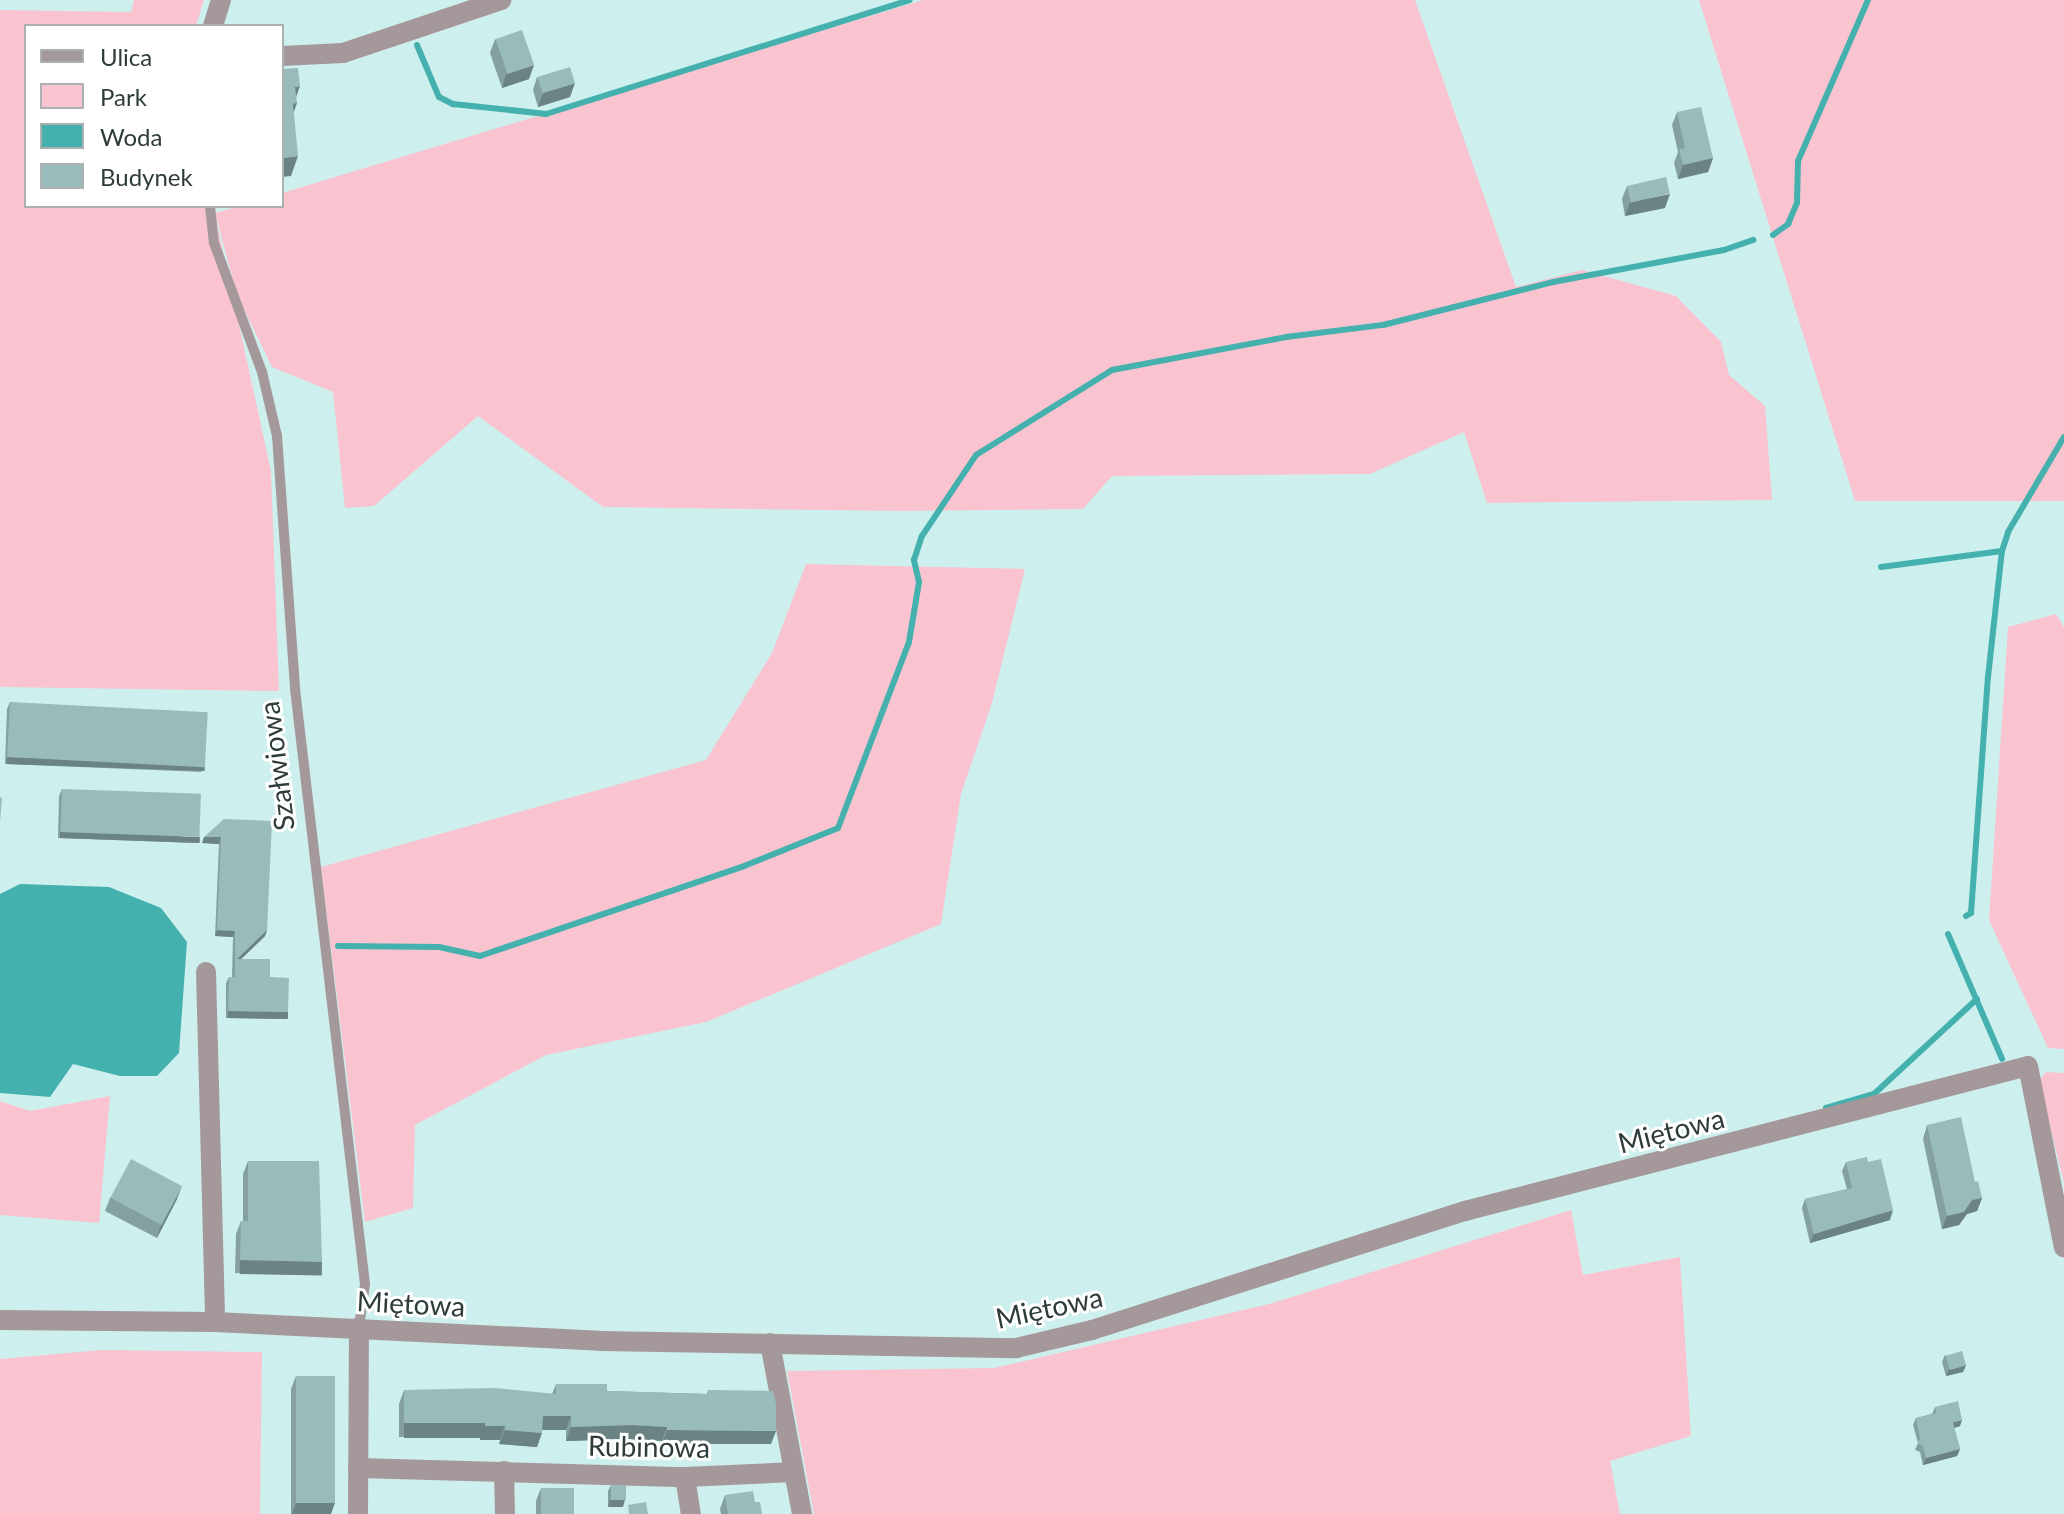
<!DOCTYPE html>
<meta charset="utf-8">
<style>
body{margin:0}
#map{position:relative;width:2064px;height:1514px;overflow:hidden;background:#cdf0ee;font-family:Lato,sans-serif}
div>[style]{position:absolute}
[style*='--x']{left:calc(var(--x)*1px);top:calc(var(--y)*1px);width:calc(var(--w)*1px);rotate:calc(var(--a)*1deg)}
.green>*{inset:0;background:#f9c4d0}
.water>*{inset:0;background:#45b1ae}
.stream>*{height:6px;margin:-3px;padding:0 3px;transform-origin:3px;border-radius:3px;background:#45b1ae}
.lane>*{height:10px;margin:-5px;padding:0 5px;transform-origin:5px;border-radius:5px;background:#a5989a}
.street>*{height:20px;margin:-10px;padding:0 10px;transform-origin:10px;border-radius:10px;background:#a5989a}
.wall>*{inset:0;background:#84a19f}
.shaded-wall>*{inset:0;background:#6b8382;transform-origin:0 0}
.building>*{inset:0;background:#99bbb9;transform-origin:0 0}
span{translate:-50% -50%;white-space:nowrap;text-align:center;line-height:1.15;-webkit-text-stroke:6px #fff;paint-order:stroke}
.street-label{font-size:28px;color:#2e3c3b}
.legend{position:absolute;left:24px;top:24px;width:260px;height:184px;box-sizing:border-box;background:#fff;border:2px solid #abb1b1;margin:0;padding:10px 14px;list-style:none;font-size:24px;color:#2e3c3b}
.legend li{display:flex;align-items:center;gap:16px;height:40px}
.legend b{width:40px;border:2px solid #abb1b1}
</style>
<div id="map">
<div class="green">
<i style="clip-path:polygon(134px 0,204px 0,196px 26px,26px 26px,26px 206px,213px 206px,271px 471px,279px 691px,0 687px,0 10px,131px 12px)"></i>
<i style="clip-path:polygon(923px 0,1415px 0,1516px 287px,1582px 270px,1676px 296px,1721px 342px,1729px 375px,1765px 406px,1772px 500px,1487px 503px,1464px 432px,1370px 474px,1112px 476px,1083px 509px,902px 511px,603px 507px,478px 416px,374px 506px,345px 508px,333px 392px,272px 367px,237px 295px,215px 213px,240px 206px,282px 206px,282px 193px)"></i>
<i style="clip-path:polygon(1699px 0,2064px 0,2064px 501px,1855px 501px)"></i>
<i style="clip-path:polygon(806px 564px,1025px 569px,992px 703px,961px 794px,941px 924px,706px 1022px,546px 1055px,415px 1125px,413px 1208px,365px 1222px,321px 867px,706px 760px,772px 653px)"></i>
<i style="clip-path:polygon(2056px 614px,2064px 627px,2064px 1049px,2048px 1048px,1989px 920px,2008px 627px)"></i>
<i style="clip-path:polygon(2046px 1072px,2064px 1073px,2064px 1183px,2039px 1080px)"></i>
<i style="clip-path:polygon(110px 1096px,99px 1223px,0 1215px,0 1101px,30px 1111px)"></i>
<i style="clip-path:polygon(1571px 1210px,1583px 1275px,1680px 1257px,1691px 1436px,1610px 1461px,1620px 1514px,814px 1514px,787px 1371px,994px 1368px,1269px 1304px)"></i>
<i style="clip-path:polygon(101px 1350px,262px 1352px,260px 1514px,0 1514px,0 1359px)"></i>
</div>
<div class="water">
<i style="clip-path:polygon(20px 884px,109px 887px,161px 908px,187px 942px,179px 1053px,157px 1076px,120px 1076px,73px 1064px,50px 1097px,0 1093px,0 894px)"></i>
</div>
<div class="stream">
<i style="--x:417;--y:45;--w:56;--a:67.1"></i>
<i style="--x:439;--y:97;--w:16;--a:27"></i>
<i style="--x:453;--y:104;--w:94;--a:6.1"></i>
<i style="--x:546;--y:114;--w:381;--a:-17.4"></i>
<i style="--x:1773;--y:235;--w:19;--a:-36"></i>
<i style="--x:1788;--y:224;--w:23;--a:-67"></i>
<i style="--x:1797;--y:203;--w:42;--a:-88.6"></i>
<i style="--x:1798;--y:161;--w:176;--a:-66.5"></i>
<i style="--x:1881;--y:567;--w:122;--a:-7.5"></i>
<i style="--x:1966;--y:916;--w:6;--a:-31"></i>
<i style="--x:1971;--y:913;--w:237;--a:-85.9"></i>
<i style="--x:1988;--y:677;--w:127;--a:-83.7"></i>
<i style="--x:2002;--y:551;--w:20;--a:-72"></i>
<i style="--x:2008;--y:532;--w:110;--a:-59.5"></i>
<i style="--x:1948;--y:934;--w:136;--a:66.6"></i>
<i style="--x:338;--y:946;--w:101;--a:0.6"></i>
<i style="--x:439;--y:947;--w:42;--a:12.4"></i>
<i style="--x:480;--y:956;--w:279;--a:-18.8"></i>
<i style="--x:744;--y:866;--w:101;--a:-22"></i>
<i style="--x:838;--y:828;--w:199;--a:-69.1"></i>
<i style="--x:909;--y:642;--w:61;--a:-80.5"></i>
<i style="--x:919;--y:582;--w:23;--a:-103"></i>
<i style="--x:914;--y:560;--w:25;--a:-72"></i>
<i style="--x:922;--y:536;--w:97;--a:-56.3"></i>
<i style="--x:976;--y:455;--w:160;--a:-32"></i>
<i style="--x:1112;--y:370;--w:177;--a:-10.7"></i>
<i style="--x:1286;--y:337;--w:98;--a:-7.1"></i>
<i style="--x:1383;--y:325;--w:175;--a:-14.2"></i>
<i style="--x:1553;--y:282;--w:174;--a:-10.6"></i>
<i style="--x:1724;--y:250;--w:31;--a:-19"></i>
<i style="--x:1826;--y:1108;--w:50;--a:-16.3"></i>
<i style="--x:1874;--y:1094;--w:140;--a:-42.7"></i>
</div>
<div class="lane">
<i style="--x:210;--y:206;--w:37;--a:84"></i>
<i style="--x:214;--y:243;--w:138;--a:69.6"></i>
<i style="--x:262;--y:372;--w:66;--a:76.8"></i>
<i style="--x:277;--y:436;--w:254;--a:85.9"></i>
<i style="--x:295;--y:689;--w:599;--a:83.29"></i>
<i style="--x:365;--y:1284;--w:43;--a:97.9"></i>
</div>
<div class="street">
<i style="--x:213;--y:26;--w:27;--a:-73"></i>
<i style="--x:282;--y:56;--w:61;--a:-2.8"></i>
<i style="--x:343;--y:53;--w:167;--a:-18.5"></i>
<i style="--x:206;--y:972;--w:350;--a:88.5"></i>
<i style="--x:0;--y:1320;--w:215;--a:0.5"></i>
<i style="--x:215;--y:1322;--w:385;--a:2.8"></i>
<i style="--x:600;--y:1341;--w:416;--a:1"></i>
<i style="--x:1016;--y:1348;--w:78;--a:-13.3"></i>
<i style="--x:1092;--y:1330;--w:392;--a:-17.7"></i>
<i style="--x:1465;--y:1211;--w:581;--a:-14.44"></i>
<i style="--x:2028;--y:1066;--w:185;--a:78.8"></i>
<i style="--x:770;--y:1343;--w:174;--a:79.4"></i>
<i style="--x:358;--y:1468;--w:327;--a:1.6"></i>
<i style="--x:685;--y:1477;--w:109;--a:-2.6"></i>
<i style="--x:504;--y:1471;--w:43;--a:88.7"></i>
<i style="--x:685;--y:1477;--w:37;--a:81"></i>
<i style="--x:358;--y:1514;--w:187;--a:-89.7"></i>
</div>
<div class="wall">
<i style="clip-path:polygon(495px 39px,529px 79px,502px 88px,490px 53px)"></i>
<i style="clip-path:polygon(537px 77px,570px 97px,538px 107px,533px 90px)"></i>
<i style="clip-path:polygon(1677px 112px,1713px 158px,1708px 172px,1678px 179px,1674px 163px,1678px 152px,1672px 125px)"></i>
<i style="clip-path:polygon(1627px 186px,1665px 208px,1625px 216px,1622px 199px)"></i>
<i style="clip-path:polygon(10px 702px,203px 772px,5px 764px,7px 709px)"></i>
<i style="clip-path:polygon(62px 789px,197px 843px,58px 838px,59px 796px)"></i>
<i style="clip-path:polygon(224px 819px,267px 930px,265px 936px,241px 959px,270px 977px,288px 1012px,286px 1019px,226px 1018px,226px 983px,229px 977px,232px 977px,233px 937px,215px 936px,219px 844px,202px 843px)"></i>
<i style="clip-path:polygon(1927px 1125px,1975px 1182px,1982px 1198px,1977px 1211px,1967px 1214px,1959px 1225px,1942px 1229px,1923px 1139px)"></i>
<i style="clip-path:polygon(248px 1161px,322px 1262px,317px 1275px,235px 1273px,236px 1234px,241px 1221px,243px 1221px,243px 1174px)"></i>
<i style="clip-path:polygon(1846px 1162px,1890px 1220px,1810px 1243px,1802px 1208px,1805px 1199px,1847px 1189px,1842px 1171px)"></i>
<i style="clip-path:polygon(110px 1198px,177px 1199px,157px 1238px,105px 1211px)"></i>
<i style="clip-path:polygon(1945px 1355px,1966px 1365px,1963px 1372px,1946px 1376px,1942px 1362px)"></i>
<i style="clip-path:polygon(296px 1376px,331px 1514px,291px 1514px,291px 1389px)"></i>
<i style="clip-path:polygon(556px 1384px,607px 1391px,707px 1394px,708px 1390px,771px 1444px,662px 1444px,662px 1441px,627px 1439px,566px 1441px,566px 1430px,542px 1430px,537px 1447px,499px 1444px,500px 1440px,480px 1440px,480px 1437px,399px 1437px,399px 1404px,404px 1390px,552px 1394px)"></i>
<i style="clip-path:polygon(1935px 1407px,1960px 1426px,1954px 1428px,1960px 1449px,1957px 1456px,1923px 1465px,1920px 1452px,1915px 1450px,1918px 1443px,1913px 1425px,1916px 1418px,1932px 1414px)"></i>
<i style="clip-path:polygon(611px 1485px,623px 1507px,608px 1507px,608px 1491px)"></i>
<i style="clip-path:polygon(541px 1488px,573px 1514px,536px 1514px,536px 1501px)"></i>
<i style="clip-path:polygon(725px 1495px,755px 1502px,762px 1514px,721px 1514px,720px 1509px)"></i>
</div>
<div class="shaded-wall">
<i style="clip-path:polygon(534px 65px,529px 79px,502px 88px,506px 74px)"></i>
<i style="clip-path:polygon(575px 83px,570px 97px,538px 107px,543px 93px)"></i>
<i style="clip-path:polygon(300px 86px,294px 103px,297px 103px,290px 123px,295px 87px)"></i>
<i style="clip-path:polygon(298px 156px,291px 176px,282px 177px,282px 158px)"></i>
<i style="clip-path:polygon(1713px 158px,1708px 172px,1678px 179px,1683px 165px)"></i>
<i style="clip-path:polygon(1670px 194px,1665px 208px,1625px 216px,1630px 202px)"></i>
<i style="left:7px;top:757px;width:198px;height:7px;rotate:2deg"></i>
<i style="left:60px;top:832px;width:140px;height:6px;rotate:2deg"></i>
<i style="clip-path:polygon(204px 837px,221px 837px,219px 844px,202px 843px)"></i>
<i style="clip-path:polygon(217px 930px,235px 931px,233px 937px,215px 936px)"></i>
<i style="clip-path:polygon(267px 930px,265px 936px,234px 966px,237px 959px)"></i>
<i style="left:228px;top:1011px;width:60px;height:7px;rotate:1deg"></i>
<i style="clip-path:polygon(182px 1186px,177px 1199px,157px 1238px,161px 1225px)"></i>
<i style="clip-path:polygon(1982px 1198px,1977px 1211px,1967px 1214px,1959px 1225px,1942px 1229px,1947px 1216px,1972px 1200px)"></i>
<i style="clip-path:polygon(1893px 1210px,1890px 1220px,1810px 1243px,1814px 1234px)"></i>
<i style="left:240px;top:1260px;width:82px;height:14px;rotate:1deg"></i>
<i style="clip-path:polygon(1966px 1365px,1963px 1372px,1946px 1376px,1949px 1369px)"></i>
<i style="clip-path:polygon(543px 1416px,571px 1416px,566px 1430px,538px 1430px)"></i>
<i style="clip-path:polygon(1962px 1420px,1960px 1426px,1950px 1429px,1953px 1422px)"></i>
<i style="left:404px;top:1423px;width:81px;height:15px"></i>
<i style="clip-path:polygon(632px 1425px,667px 1427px,662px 1441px,627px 1439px,566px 1441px,571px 1427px)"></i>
<i style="clip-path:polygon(485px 1426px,505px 1426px,500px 1440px,480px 1440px)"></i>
<i style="clip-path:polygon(505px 1430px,542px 1433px,537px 1447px,499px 1444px)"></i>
<i style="clip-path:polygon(667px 1430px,776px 1431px,771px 1444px,662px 1444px)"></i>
<i style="clip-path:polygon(1960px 1449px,1957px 1456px,1923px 1465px,1926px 1458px)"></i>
<i style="clip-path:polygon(610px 1500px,625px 1500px,623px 1507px,608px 1507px)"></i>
<i style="clip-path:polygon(296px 1503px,335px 1503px,331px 1514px,292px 1514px)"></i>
</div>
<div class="building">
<i style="left:522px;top:30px;width:37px;height:28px;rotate:71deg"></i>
<i style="left:570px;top:67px;width:17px;height:34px;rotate:73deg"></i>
<i style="clip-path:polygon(298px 68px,300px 86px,295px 87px,297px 103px,293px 104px,298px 156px,282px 158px,282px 69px)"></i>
<i style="clip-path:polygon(1701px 107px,1713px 158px,1683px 165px,1679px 149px,1685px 148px,1677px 112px)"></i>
<i style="left:1666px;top:177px;width:17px;height:40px;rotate:77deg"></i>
<i style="left:10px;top:702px;width:198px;height:55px;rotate:3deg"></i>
<i style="left:62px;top:789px;width:139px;height:43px;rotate:2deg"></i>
<i style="clip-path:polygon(0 797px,2px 798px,0 822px)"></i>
<i style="clip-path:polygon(224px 819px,272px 821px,267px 930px,237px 959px,270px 959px,270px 977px,289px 978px,288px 1012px,228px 1011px,229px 977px,235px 977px,235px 931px,217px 930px,221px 837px,204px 837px)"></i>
<i style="clip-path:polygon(1961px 1117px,1975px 1182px,1978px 1181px,1982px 1198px,1972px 1200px,1964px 1212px,1947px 1216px,1927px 1125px)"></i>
<i style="clip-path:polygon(1867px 1157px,1868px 1162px,1881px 1159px,1893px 1210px,1814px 1234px,1805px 1199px,1852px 1188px,1846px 1162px)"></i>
<i style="left:131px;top:1159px;width:58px;height:44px;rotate:28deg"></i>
<i style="clip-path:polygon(248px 1161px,319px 1161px,322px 1262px,240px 1260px,241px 1221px,248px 1221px)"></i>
<i style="left:1962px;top:1351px;width:15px;height:17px;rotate:74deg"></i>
<i style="left:296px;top:1376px;width:39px;height:127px"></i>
<i style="clip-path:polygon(556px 1384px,607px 1384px,607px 1391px,708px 1394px,708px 1390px,773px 1391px,776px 1404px,776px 1431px,667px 1430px,667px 1427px,632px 1425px,571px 1427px,571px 1416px,543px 1416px,542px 1433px,505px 1430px,505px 1426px,485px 1426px,485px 1423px,404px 1423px,404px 1390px,494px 1388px,556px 1394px)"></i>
<i style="clip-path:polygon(1958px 1401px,1962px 1420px,1953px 1422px,1960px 1449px,1926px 1458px,1923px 1446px,1918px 1443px,1920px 1438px,1916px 1418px,1936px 1413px,1935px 1407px)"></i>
<i style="left:611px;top:1485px;width:15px;height:15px"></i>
<i style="left:541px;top:1488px;width:33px;height:26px"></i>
<i style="clip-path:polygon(753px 1491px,755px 1502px,760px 1502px,762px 1514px,728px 1514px,725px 1495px)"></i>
<i style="clip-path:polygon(646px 1502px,648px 1514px,629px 1514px,628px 1505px)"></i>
</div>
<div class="street-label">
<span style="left:276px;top:766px;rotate:-97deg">Szałwiowa</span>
<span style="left:1671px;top:1130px;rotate:-14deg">Miętowa</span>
<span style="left:411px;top:1303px;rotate:3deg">Miętowa</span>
<span style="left:1049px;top:1307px;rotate:-12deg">Miętowa</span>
<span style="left:649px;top:1446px;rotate:1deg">Rubinowa</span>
</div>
<ul class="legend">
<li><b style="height:10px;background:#a5989a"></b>Ulica</li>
<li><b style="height:22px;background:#f9c4d0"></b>Park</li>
<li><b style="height:22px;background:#45b1ae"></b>Woda</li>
<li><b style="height:22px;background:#99bbb9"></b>Budynek</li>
</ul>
</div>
